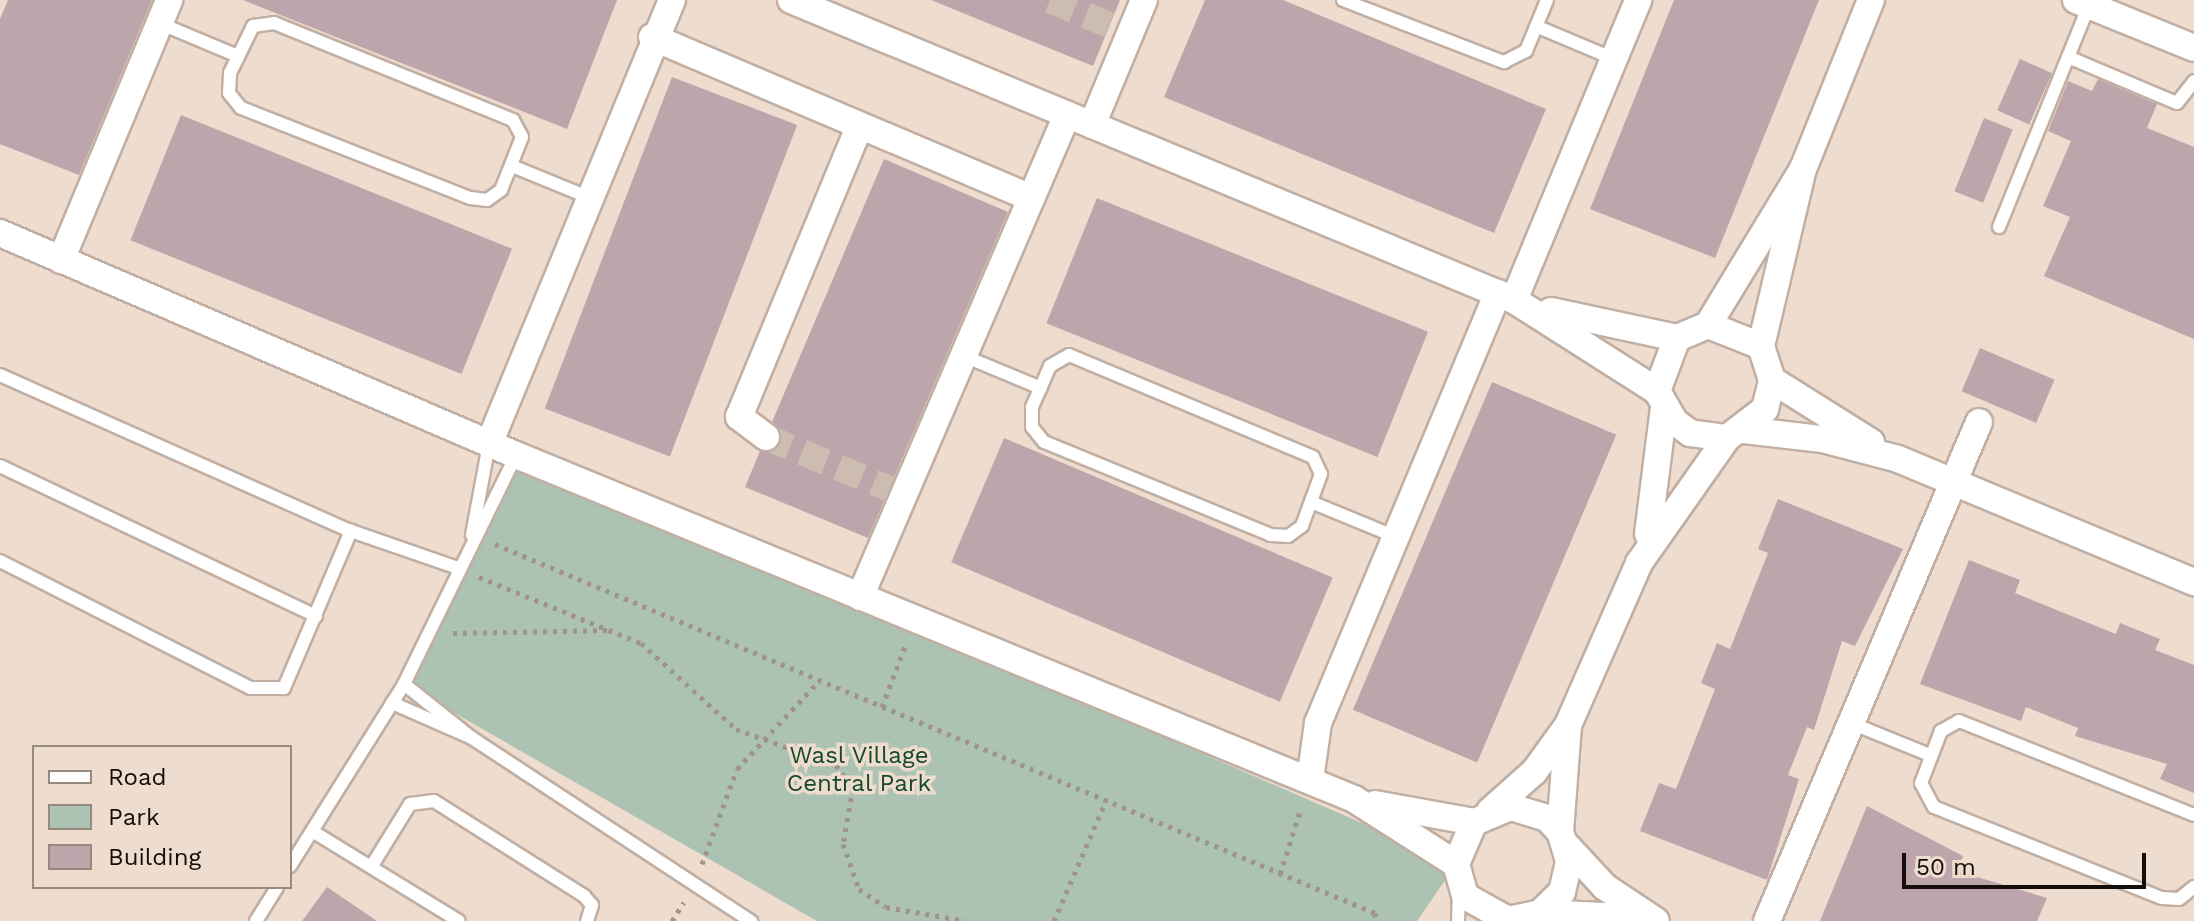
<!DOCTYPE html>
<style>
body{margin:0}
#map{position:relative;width:2194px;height:921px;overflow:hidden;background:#eedcce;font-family:"Work Sans",sans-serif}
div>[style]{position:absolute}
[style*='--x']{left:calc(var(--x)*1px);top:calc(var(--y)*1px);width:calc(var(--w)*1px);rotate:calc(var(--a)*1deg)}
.green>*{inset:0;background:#acc2b2}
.building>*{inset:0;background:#bca6ac;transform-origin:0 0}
.street-tunnel>*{height:26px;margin-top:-13px;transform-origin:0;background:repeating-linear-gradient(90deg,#cdbdb0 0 26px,transparent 0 39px)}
.path>*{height:5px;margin-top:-2.5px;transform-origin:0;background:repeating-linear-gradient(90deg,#a09388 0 4px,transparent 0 10px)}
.roads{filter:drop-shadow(2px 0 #c0afa2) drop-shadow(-2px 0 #c0afa2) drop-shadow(0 2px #c0afa2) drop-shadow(0 -2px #c0afa2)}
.lane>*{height:12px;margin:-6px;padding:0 6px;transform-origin:6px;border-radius:6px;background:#fff}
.street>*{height:26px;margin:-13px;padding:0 13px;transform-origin:13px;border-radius:13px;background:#fff}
span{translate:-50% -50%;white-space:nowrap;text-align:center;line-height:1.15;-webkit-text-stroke:7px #eedcce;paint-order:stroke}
.park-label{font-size:24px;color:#13492a}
.legend{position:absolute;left:32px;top:745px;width:260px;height:144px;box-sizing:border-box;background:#eedcce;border:2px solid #968a7f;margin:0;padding:10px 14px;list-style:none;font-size:24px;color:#130e09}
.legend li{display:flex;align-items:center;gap:16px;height:40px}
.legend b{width:40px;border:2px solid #968a7f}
.scale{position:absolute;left:1902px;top:853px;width:244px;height:36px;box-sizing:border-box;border:4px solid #130e09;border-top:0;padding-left:10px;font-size:24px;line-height:28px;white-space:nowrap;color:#130e09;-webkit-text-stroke:6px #eedcce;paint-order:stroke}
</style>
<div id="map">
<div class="green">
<i style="clip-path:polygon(516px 455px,1456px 864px,1417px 921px,817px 921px,404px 684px)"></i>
</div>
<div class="building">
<i style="clip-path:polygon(8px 0,152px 0,79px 175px,0 144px,0 19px)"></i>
<i style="clip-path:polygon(243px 0,617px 0,567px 129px)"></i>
<i style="clip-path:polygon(931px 0,1120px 0,1093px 66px)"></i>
<i style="clip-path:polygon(1205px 0,1283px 0,1546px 109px,1494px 233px,1164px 97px)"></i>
<i style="clip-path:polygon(1674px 0,1819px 0,1715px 258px,1590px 209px)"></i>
<i style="left:2020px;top:59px;width:35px;height:56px;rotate:24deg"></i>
<i style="left:672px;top:77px;width:134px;height:355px;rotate:21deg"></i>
<i style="clip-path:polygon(2098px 79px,2157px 104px,2147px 128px,2194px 147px,2194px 339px,2044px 276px,2070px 217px,2043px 206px,2071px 141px,2048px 131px,2068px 81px,2092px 91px)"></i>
<i style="left:181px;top:115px;width:357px;height:135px;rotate:22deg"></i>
<i style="left:1984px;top:118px;width:31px;height:79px;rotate:22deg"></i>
<i style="clip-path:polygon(884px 159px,1008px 212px,868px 538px,745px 487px,760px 451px,779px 446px,781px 431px,772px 422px)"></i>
<i style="left:1097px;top:198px;width:357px;height:135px;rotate:22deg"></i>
<i style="left:1980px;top:348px;width:81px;height:47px;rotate:23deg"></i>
<i style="left:1492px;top:382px;width:135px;height:356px;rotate:23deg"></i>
<i style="left:1004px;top:438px;width:357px;height:135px;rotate:23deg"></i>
<i style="clip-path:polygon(1778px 499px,1903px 549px,1855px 646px,1842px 641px,1814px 730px,1807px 727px,1788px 775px,1799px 779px,1767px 880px,1640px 831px,1659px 783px,1676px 789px,1715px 689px,1701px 683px,1717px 643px,1730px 649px,1768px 553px,1758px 549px)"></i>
<i style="clip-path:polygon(1969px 560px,2020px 580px,2015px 593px,2116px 634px,2120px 623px,2160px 639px,2155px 650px,2194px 665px,2194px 793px,2160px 779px,2167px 764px,2075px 736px,2078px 728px,2026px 707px,2021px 721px,1920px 684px)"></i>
<i style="clip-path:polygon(1867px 806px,1963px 856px,1957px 871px,2047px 898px,2037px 921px,1820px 921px)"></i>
<i style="clip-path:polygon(327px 887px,377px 921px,302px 921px)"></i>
</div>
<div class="street-tunnel">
<i style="--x:1050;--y:0;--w:64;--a:23"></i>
<i style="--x:766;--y:437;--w:134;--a:22.8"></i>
</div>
<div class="path">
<i style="--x:495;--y:544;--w:954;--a:22.75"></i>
<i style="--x:1375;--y:913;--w:8;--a:83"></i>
<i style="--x:479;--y:577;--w:175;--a:22.2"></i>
<i style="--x:641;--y:643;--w:128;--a:42.2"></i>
<i style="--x:736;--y:729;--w:106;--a:19.8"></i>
<i style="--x:836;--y:765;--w:29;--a:54"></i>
<i style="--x:853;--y:788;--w:57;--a:100.1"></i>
<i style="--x:843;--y:844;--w:48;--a:70.4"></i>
<i style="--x:859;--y:889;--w:32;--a:34"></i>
<i style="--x:886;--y:907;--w:81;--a:9.9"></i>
<i style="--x:453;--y:633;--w:158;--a:-1.1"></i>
<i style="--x:882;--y:707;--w:65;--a:-69.3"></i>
<i style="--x:702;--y:864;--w:101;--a:-69.8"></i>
<i style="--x:737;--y:769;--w:120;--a:-47"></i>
<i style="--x:1280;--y:874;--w:69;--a:-72.3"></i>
<i style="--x:672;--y:921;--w:22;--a:-58"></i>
<i style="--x:1054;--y:921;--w:131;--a:-66.6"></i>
</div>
<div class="roads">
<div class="lane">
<i style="--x:1343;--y:0;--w:173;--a:21.1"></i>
<i style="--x:1504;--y:62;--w:25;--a:-27"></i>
<i style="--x:1526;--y:51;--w:55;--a:-67.6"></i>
<i style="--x:159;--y:23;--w:86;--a:22.7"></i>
<i style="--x:274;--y:23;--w:258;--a:22.1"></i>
<i style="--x:513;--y:120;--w:19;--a:62"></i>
<i style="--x:522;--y:137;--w:57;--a:111.6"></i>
<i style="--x:501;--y:190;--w:17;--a:144"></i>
<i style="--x:487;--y:200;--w:17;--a:-173"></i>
<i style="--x:470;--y:198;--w:246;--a:-158.5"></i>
<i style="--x:241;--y:108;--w:19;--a:-129"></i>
<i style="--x:229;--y:93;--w:20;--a:-87"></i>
<i style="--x:230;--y:73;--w:52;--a:-63.9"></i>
<i style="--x:253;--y:26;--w:21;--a:-8"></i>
<i style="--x:1538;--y:27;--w:82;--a:22.8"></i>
<i style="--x:2068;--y:57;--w:118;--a:22.9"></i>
<i style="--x:2177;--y:103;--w:28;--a:-52"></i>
<i style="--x:512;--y:166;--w:82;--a:22.2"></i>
<i style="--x:1999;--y:227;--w:240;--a:-67.9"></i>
<i style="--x:1069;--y:355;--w:264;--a:22.7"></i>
<i style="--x:1313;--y:457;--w:19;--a:65"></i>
<i style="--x:1321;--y:474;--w:55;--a:110.1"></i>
<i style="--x:1302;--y:526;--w:17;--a:144"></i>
<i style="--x:1288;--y:536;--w:17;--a:-177"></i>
<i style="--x:1271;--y:535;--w:245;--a:-157.7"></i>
<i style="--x:1044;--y:442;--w:19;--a:-129"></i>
<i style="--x:1032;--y:427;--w:20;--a:-90"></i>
<i style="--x:1032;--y:407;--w:45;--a:-66.3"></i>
<i style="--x:1050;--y:366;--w:22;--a:-30"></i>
<i style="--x:964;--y:356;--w:83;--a:22.6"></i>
<i style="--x:0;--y:375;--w:384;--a:24"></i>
<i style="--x:351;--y:531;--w:113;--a:19.1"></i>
<i style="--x:0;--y:466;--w:350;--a:25.4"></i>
<i style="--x:1311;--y:502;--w:92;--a:22.4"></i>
<i style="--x:472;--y:535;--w:93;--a:-79.4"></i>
<i style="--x:0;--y:561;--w:280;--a:26.9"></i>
<i style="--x:250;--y:688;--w:34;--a:0"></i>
<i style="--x:284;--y:688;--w:171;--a:-66.9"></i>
<i style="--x:404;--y:684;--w:87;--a:38.5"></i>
<i style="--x:472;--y:738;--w:334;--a:33.3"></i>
<i style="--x:392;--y:703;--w:87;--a:23.6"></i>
<i style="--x:1851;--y:723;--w:85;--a:22.1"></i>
<i style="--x:2194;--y:815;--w:253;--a:-158.2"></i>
<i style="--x:1959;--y:721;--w:21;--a:151"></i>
<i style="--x:1941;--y:731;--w:56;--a:111"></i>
<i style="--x:1921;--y:783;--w:27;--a:62"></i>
<i style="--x:1934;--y:807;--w:245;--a:21.8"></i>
<i style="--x:2162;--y:898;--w:17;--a:3"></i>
<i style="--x:2179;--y:899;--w:19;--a:-39"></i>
<i style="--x:312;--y:831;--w:172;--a:31.5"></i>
<i style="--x:290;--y:866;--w:215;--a:-57.9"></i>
<i style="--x:404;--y:684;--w:255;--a:-63.9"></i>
<i style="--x:371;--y:867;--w:74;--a:-58.2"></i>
<i style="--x:410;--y:804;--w:24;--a:-7"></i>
<i style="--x:434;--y:801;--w:178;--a:32.3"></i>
<i style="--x:584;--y:896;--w:12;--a:48"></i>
<i style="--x:592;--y:905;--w:17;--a:107"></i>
<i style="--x:256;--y:921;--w:40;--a:-58"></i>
<i style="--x:1458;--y:921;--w:30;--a:-88"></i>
</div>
<div class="street">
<i style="--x:791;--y:0;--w:783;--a:22.54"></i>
<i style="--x:1514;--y:300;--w:169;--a:32.5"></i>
<i style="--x:2076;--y:0;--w:127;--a:22.1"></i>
<i style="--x:652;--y:37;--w:412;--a:23"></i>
<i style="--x:1092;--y:125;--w:135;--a:-67.4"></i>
<i style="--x:0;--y:233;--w:562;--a:23.28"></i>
<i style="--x:516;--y:455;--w:906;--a:22.32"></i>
<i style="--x:1354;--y:799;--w:121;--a:32.5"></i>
<i style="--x:61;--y:260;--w:282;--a:-67.4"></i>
<i style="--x:1514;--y:300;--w:325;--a:-67.5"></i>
<i style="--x:1551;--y:311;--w:129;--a:12.1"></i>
<i style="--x:1708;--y:325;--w:183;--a:-58.7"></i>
<i style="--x:1803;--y:169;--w:182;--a:-68.1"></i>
<i style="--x:1761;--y:346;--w:57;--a:-158.4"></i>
<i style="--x:1708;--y:325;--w:34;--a:157"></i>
<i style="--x:1677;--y:338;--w:57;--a:110.7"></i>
<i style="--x:1657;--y:391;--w:36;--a:60"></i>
<i style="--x:1675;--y:422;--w:19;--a:36"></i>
<i style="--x:1690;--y:433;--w:37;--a:8"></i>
<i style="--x:1727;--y:438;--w:48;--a:-37.3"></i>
<i style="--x:1765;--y:409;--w:30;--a:-76"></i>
<i style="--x:1772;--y:380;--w:36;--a:-108"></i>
<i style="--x:1761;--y:346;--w:182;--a:-76.7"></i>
<i style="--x:1772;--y:380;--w:117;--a:32.1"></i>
<i style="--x:1744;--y:430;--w:79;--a:6.6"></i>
<i style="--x:1822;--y:439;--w:79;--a:14.7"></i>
<i style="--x:1898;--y:459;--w:321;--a:22.6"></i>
<i style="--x:766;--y:437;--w:34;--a:-143"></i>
<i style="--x:739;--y:417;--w:313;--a:-67.5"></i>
<i style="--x:489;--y:444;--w:480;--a:-67.6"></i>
<i style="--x:1648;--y:534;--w:128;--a:-82.8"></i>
<i style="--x:860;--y:597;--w:525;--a:-66.76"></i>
<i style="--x:1310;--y:780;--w:58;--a:-82"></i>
<i style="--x:1318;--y:723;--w:466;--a:-67.3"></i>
<i style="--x:1375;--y:804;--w:101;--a:10.3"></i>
<i style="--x:1490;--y:811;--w:59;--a:-41.6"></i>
<i style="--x:1534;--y:772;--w:58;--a:-54.1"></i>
<i style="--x:1568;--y:725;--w:177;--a:-66.3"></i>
<i style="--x:1639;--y:563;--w:153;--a:-54.9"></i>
<i style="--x:1560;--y:832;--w:19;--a:-133"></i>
<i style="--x:1547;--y:818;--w:39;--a:-163"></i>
<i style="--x:1510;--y:807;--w:39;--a:157"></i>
<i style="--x:1474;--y:822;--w:46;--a:113.2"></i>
<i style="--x:1456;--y:864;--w:33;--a:74"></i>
<i style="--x:1465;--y:896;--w:49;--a:29.2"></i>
<i style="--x:1508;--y:920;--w:33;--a:-12"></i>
<i style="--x:1540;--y:913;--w:30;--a:-44"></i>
<i style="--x:1562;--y:892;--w:32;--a:-77"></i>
<i style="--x:1569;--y:861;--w:30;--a:-107"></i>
<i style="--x:1560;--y:832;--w:107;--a:-85.7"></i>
<i style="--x:1567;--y:846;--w:56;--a:47.2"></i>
<i style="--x:1605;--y:887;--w:61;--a:33.7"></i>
<i style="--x:1540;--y:913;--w:104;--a:2.8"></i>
<i style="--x:1767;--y:921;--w:542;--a:-66.98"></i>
</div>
</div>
<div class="park-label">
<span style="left:859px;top:770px">Wasl Village<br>Central Park</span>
</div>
<ul class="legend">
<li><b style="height:10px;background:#fff"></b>Road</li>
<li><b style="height:22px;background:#acc2b2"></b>Park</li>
<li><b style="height:22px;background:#bca6ac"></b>Building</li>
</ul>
<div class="scale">50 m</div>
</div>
